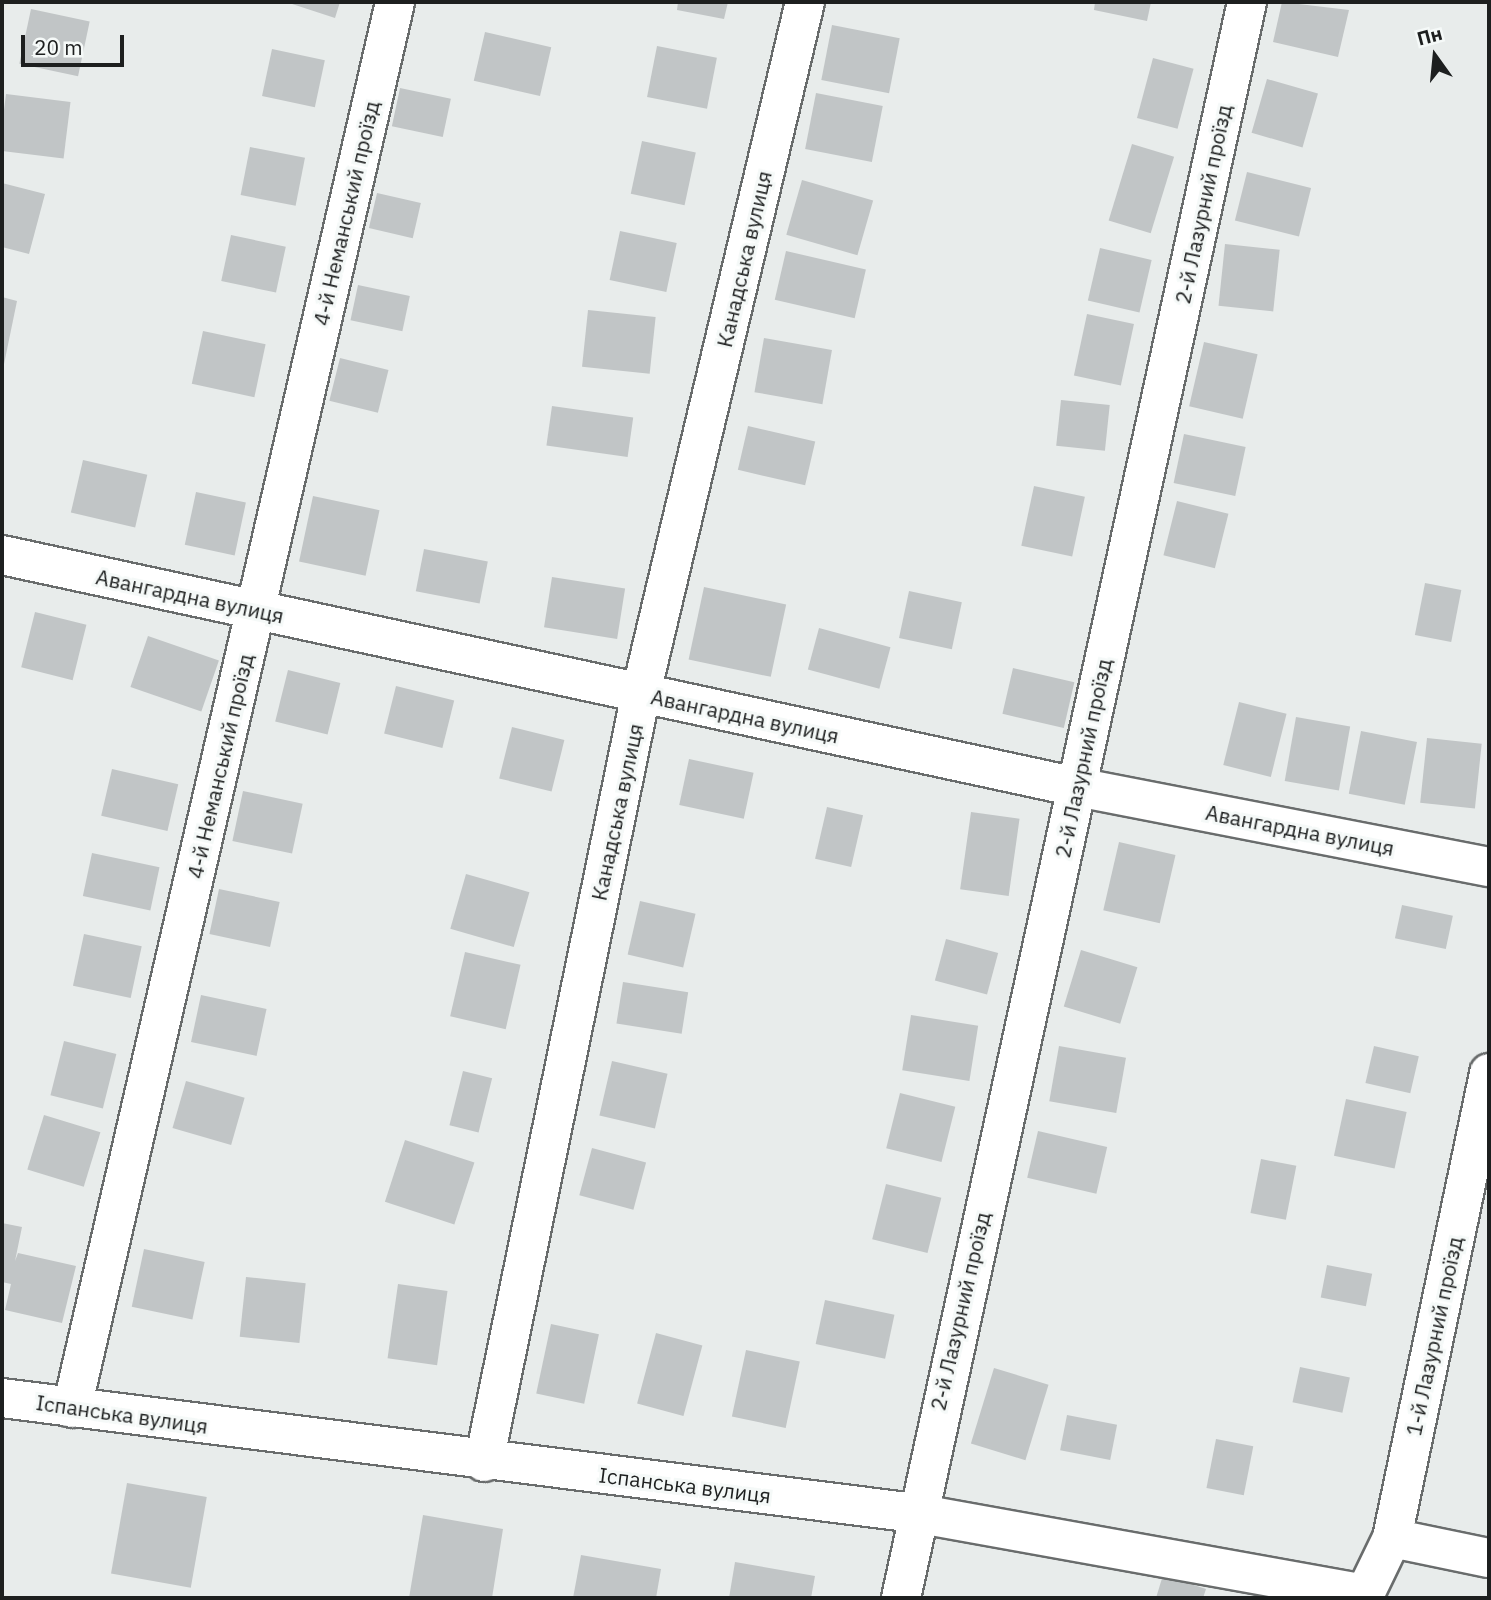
<!DOCTYPE html>
<meta charset="utf-8">
<style>
body{margin:0}
#map{position:relative;width:1491px;height:1600px;overflow:hidden;background:#e8eceb;font-family:"IBM Plex Sans",sans-serif}
div>[style]{position:absolute}
[style*='--x']{left:calc(var(--x)*1px);top:calc(var(--y)*1px);width:calc(var(--w)*1px);rotate:calc(var(--a)*1deg)}
.building>*{inset:0;background:#c1c5c6;transform-origin:0 0}
.roads{filter:drop-shadow(2px 0 #696c6c) drop-shadow(-2px 0 #696c6c) drop-shadow(0 2px #696c6c) drop-shadow(0 -2px #696c6c)}
.minor>*{height:38px;margin:-19px;padding:0 19px;transform-origin:19px;border-radius:19px;background:#fff}
span{translate:-50% -50%;white-space:nowrap;text-align:center;line-height:1.15;-webkit-text-stroke:6px #f5f9f8;paint-order:stroke}
.street-label{font-size:21px;color:#1d1f1f}
.frame{position:absolute;inset:0;border:4px solid #1d1f1f;pointer-events:none}
.north{position:absolute;left:1400px;top:21px;width:70px;height:70px;-webkit-text-stroke:5px #f5f9f8;paint-order:stroke;rotate:345deg;font-size:19px;font-weight:700;line-height:28px;text-align:center;color:#1d1f1f}
.north::after{content:'';display:block;margin:auto;width:24px;height:32px;background:#1d1f1f;clip-path:polygon(50% 0,100% 100%,50% 72%,0 100%)}
.scale{position:absolute;left:21px;top:35px;width:103px;height:32px;box-sizing:border-box;border:4px solid #1d1f1f;border-top:0;padding-left:9px;font-size:21px;line-height:24px;white-space:nowrap;color:#1d1f1f;-webkit-text-stroke:5px #f5f9f8;paint-order:stroke}
</style>
<div id="map">
<div class="building">
<i style="clip-path:polygon(286px 2px,340px 2px,335px 18px)"></i>
<i style="clip-path:polygon(678px 2px,728px 2px,724px 19px,677px 10px)"></i>
<i style="clip-path:polygon(1095px 2px,1151px 2px,1147px 21px,1094px 10px)"></i>
<i style="clip-path:polygon(1282px 2px,1349px 10px,1338px 57px,1273px 42px)"></i>
<i style="left:31px;top:9px;width:60px;height:56px;rotate:12deg"></i>
<i style="left:832px;top:25px;width:69px;height:56px;rotate:11deg"></i>
<i style="left:485px;top:32px;width:68px;height:50px;rotate:13deg"></i>
<i style="left:657px;top:46px;width:61px;height:52px;rotate:11deg"></i>
<i style="left:272px;top:49px;width:54px;height:48px;rotate:12deg"></i>
<i style="left:1153px;top:58px;width:42px;height:62px;rotate:15deg"></i>
<i style="left:1267px;top:79px;width:53px;height:56px;rotate:16deg"></i>
<i style="left:400px;top:88px;width:52px;height:39px;rotate:12deg"></i>
<i style="left:816px;top:93px;width:68px;height:57px;rotate:11deg"></i>
<i style="left:6px;top:94px;width:65px;height:57px;rotate:7deg"></i>
<i style="left:642px;top:141px;width:55px;height:54px;rotate:12deg"></i>
<i style="left:1132px;top:144px;width:44px;height:80px;rotate:17deg"></i>
<i style="left:250px;top:147px;width:56px;height:49px;rotate:11deg"></i>
<i style="left:1247px;top:172px;width:66px;height:50px;rotate:14deg"></i>
<i style="left:802px;top:180px;width:74px;height:57px;rotate:16deg"></i>
<i style="clip-path:polygon(2px 183px,45px 194px,29px 254px,2px 247px)"></i>
<i style="left:377px;top:193px;width:45px;height:36px;rotate:13deg"></i>
<i style="left:620px;top:231px;width:58px;height:50px;rotate:12deg"></i>
<i style="left:231px;top:235px;width:56px;height:47px;rotate:12deg"></i>
<i style="left:1225px;top:244px;width:55px;height:62px;rotate:6deg"></i>
<i style="left:1100px;top:248px;width:53px;height:54px;rotate:13deg"></i>
<i style="left:786px;top:251px;width:82px;height:50px;rotate:13deg"></i>
<i style="left:358px;top:285px;width:53px;height:36px;rotate:12deg"></i>
<i style="clip-path:polygon(2px 297px,17px 301px,3px 369px,2px 368px)"></i>
<i style="left:588px;top:310px;width:68px;height:57px;rotate:6deg"></i>
<i style="left:1087px;top:314px;width:48px;height:63px;rotate:12deg"></i>
<i style="left:203px;top:331px;width:64px;height:54px;rotate:12deg"></i>
<i style="left:764px;top:338px;width:69px;height:55px;rotate:10deg"></i>
<i style="left:1204px;top:342px;width:55px;height:66px;rotate:13deg"></i>
<i style="left:340px;top:358px;width:50px;height:44px;rotate:14deg"></i>
<i style="left:1061px;top:400px;width:49px;height:46px;rotate:6deg"></i>
<i style="left:552px;top:406px;width:82px;height:40px;rotate:8deg"></i>
<i style="left:748px;top:426px;width:69px;height:45px;rotate:13deg"></i>
<i style="left:1184px;top:434px;width:63px;height:50px;rotate:12deg"></i>
<i style="left:83px;top:460px;width:66px;height:54px;rotate:13deg"></i>
<i style="left:1034px;top:486px;width:52px;height:61px;rotate:12deg"></i>
<i style="left:196px;top:492px;width:51px;height:54px;rotate:12deg"></i>
<i style="left:313px;top:496px;width:68px;height:67px;rotate:12deg"></i>
<i style="left:1177px;top:501px;width:53px;height:56px;rotate:14deg"></i>
<i style="left:424px;top:549px;width:65px;height:43px;rotate:11deg"></i>
<i style="left:552px;top:577px;width:74px;height:51px;rotate:9deg"></i>
<i style="left:1425px;top:583px;width:37px;height:53px;rotate:11deg"></i>
<i style="left:704px;top:587px;width:84px;height:74px;rotate:12deg"></i>
<i style="left:909px;top:591px;width:54px;height:48px;rotate:12deg"></i>
<i style="left:35px;top:612px;width:53px;height:57px;rotate:14deg"></i>
<i style="left:819px;top:628px;width:74px;height:43px;rotate:15deg"></i>
<i style="left:148px;top:636px;width:75px;height:54px;rotate:19deg"></i>
<i style="left:1013px;top:668px;width:63px;height:47px;rotate:13deg"></i>
<i style="left:288px;top:670px;width:54px;height:53px;rotate:14deg"></i>
<i style="left:396px;top:686px;width:60px;height:49px;rotate:14deg"></i>
<i style="left:1239px;top:702px;width:49px;height:65px;rotate:14deg"></i>
<i style="left:1296px;top:717px;width:55px;height:65px;rotate:10deg"></i>
<i style="left:512px;top:727px;width:54px;height:53px;rotate:14deg"></i>
<i style="left:1361px;top:731px;width:57px;height:64px;rotate:11deg"></i>
<i style="left:1427px;top:738px;width:55px;height:65px;rotate:6deg"></i>
<i style="left:689px;top:759px;width:66px;height:47px;rotate:12deg"></i>
<i style="left:112px;top:769px;width:68px;height:48px;rotate:13deg"></i>
<i style="left:243px;top:791px;width:61px;height:51px;rotate:12deg"></i>
<i style="left:827px;top:807px;width:37px;height:53px;rotate:13deg"></i>
<i style="left:971px;top:812px;width:49px;height:78px;rotate:8deg"></i>
<i style="left:1119px;top:842px;width:58px;height:70px;rotate:13deg"></i>
<i style="left:92px;top:853px;width:69px;height:44px;rotate:12deg"></i>
<i style="left:466px;top:874px;width:66px;height:57px;rotate:16deg"></i>
<i style="left:219px;top:889px;width:62px;height:46px;rotate:12deg"></i>
<i style="left:640px;top:901px;width:57px;height:55px;rotate:13deg"></i>
<i style="left:1402px;top:905px;width:52px;height:34px;rotate:12deg"></i>
<i style="left:84px;top:934px;width:59px;height:53px;rotate:12deg"></i>
<i style="left:946px;top:939px;width:54px;height:43px;rotate:15deg"></i>
<i style="left:1081px;top:950px;width:59px;height:59px;rotate:17deg"></i>
<i style="left:465px;top:952px;width:57px;height:66px;rotate:13deg"></i>
<i style="left:623px;top:982px;width:66px;height:42px;rotate:9deg"></i>
<i style="left:201px;top:995px;width:67px;height:48px;rotate:12deg"></i>
<i style="left:911px;top:1015px;width:68px;height:56px;rotate:9deg"></i>
<i style="left:64px;top:1041px;width:54px;height:56px;rotate:14deg"></i>
<i style="left:1059px;top:1046px;width:68px;height:56px;rotate:10deg"></i>
<i style="left:1374px;top:1046px;width:46px;height:38px;rotate:13deg"></i>
<i style="left:612px;top:1061px;width:57px;height:56px;rotate:13deg"></i>
<i style="left:463px;top:1071px;width:30px;height:56px;rotate:14deg"></i>
<i style="left:186px;top:1081px;width:61px;height:49px;rotate:16deg"></i>
<i style="left:900px;top:1093px;width:57px;height:57px;rotate:14deg"></i>
<i style="left:1346px;top:1099px;width:62px;height:58px;rotate:12deg"></i>
<i style="left:44px;top:1115px;width:59px;height:57px;rotate:17deg"></i>
<i style="left:1038px;top:1131px;width:71px;height:48px;rotate:13deg"></i>
<i style="left:405px;top:1140px;width:73px;height:65px;rotate:18deg"></i>
<i style="left:592px;top:1148px;width:56px;height:49px;rotate:15deg"></i>
<i style="left:1261px;top:1159px;width:36px;height:55px;rotate:11deg"></i>
<i style="left:886px;top:1184px;width:57px;height:57px;rotate:14deg"></i>
<i style="clip-path:polygon(2px 1223px,22px 1227px,15px 1261px,18px 1253px,76px 1266px,62px 1323px,5px 1310px,11px 1284px,2px 1282px)"></i>
<i style="left:144px;top:1249px;width:62px;height:59px;rotate:12deg"></i>
<i style="left:1327px;top:1265px;width:46px;height:33px;rotate:11deg"></i>
<i style="left:246px;top:1277px;width:60px;height:60px;rotate:6deg"></i>
<i style="left:398px;top:1284px;width:50px;height:75px;rotate:8deg"></i>
<i style="left:825px;top:1300px;width:71px;height:45px;rotate:12deg"></i>
<i style="left:551px;top:1324px;width:49px;height:71px;rotate:12deg"></i>
<i style="left:656px;top:1333px;width:48px;height:73px;rotate:15deg"></i>
<i style="left:746px;top:1350px;width:55px;height:68px;rotate:12deg"></i>
<i style="left:1300px;top:1367px;width:51px;height:36px;rotate:12deg"></i>
<i style="left:994px;top:1368px;width:57px;height:79px;rotate:17deg"></i>
<i style="left:1067px;top:1415px;width:51px;height:36px;rotate:11deg"></i>
<i style="left:1216px;top:1439px;width:38px;height:50px;rotate:11deg"></i>
<i style="left:127px;top:1483px;width:81px;height:92px;rotate:10deg"></i>
<i style="clip-path:polygon(423px 1515px,503px 1529px,492px 1598px,409px 1598px)"></i>
<i style="clip-path:polygon(581px 1555px,661px 1569px,656px 1598px,573px 1598px)"></i>
<i style="clip-path:polygon(735px 1562px,815px 1576px,811px 1598px,729px 1598px)"></i>
<i style="clip-path:polygon(1163px 1575px,1206px 1589px,1203px 1598px,1156px 1598px)"></i>
</div>
<div class="roads">
<div class="minor">
<i style="--x:2;--y:555;--w:1100;--a:12.18"></i>
<i style="--x:1077;--y:787;--w:420;--a:11"></i>
<i style="--x:2;--y:1398;--w:920;--a:7.18"></i>
<i style="--x:915;--y:1513;--w:456;--a:10.2"></i>
<i style="--x:72;--y:1408;--w:1443;--a:-77.06"></i>
<i style="--x:484;--y:1462;--w:785;--a:-78.46"></i>
<i style="--x:641;--y:693;--w:710;--a:-76.65"></i>
<i style="--x:1392;--y:1538;--w:99;--a:11.7"></i>
<i style="--x:901;--y:1598;--w:1633;--a:-77.77"></i>
<i style="--x:1363;--y:1598;--w:67;--a:-64.2"></i>
<i style="--x:1392;--y:1538;--w:475;--a:-78.2"></i>
</div>
</div>
<div class="street-label">
<span style="left:1203px;top:204px;rotate:-78deg">2-й Лазурний проїзд</span>
<span style="left:346px;top:213px;rotate:-77deg">4-й Неманський проїзд</span>
<span style="left:744px;top:259px;rotate:-77deg">Канадська вулиця</span>
<span style="left:190px;top:596px;rotate:12deg">Авангардна вулиця</span>
<span style="left:745px;top:716px;rotate:12deg">Авангардна вулиця</span>
<span style="left:1083px;top:758px;rotate:-78deg">2-й Лазурний проїзд</span>
<span style="left:220px;top:766px;rotate:-77deg">4-й Неманський проїзд</span>
<span style="left:617px;top:812px;rotate:-78deg">Канадська вулиця</span>
<span style="left:1300px;top:830px;rotate:11deg">Авангардна вулиця</span>
<span style="left:960px;top:1311px;rotate:-77deg">2-й Лазурний проїзд</span>
<span style="left:1434px;top:1336px;rotate:-78deg">1-й Лазурний проїзд</span>
<span style="left:122px;top:1414px;rotate:8deg">Іспанська вулиця</span>
<span style="left:685px;top:1485px;rotate:7deg">Іспанська вулиця</span>
</div>
<div class="frame"></div>
<div class="north">Пн</div>
<div class="scale">20 m</div>
</div>
